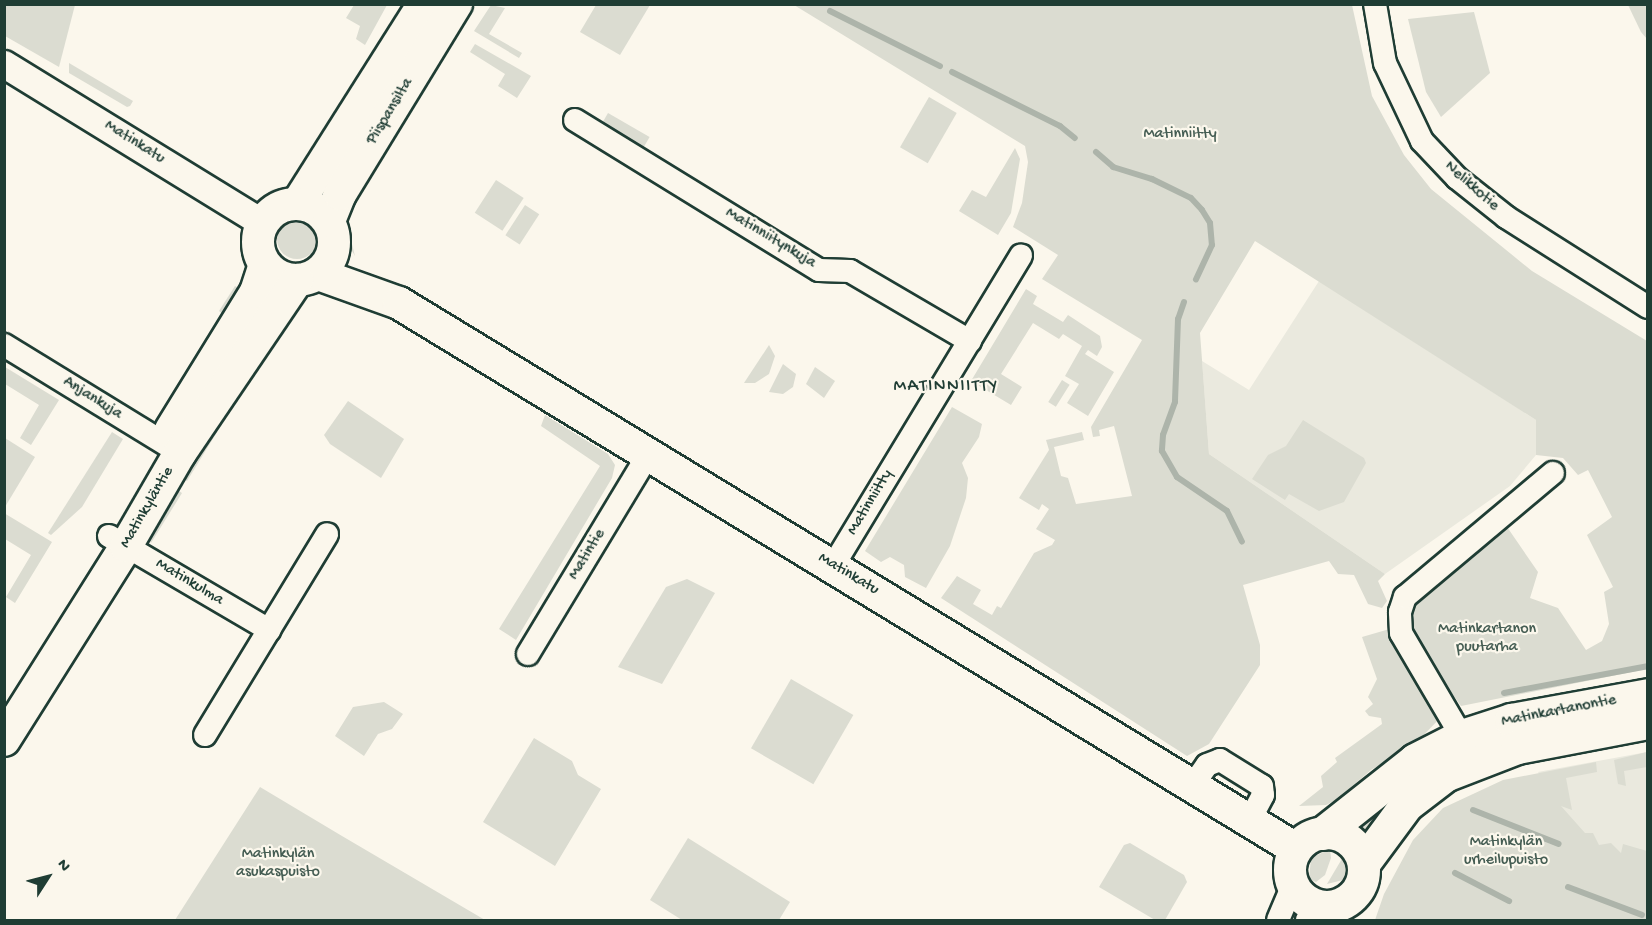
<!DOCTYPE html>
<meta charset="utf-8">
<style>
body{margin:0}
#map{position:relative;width:1652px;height:925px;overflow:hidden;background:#fbf7ec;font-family:"Gochi Hand",sans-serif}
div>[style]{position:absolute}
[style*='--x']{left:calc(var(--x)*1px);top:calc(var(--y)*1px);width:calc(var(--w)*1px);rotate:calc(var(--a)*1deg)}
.built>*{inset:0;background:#eae9de}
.green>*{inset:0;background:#dbdcd1;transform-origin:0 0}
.round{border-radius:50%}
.stream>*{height:6px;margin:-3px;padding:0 3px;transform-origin:3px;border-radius:3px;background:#adb4aa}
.roads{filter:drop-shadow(2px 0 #1f3d34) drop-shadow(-2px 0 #1f3d34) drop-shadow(0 2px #1f3d34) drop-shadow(0 -2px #1f3d34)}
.minor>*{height:22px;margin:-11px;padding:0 11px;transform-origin:11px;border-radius:11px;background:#fbf7ec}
.tertiary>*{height:27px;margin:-13.5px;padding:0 13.5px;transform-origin:13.5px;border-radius:13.5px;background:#fbf7ec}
.secondary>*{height:32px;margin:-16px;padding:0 16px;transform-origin:16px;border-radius:16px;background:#fbf7ec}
.secondary>.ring{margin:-16px;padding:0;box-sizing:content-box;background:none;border:32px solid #fbf7ec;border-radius:50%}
.primary>*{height:33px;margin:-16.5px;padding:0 16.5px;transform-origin:16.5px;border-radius:16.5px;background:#fbf7ec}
span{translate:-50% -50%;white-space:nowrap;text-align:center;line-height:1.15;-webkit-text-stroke:4.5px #fbf7ec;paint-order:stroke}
.street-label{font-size:16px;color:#1f3d34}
.park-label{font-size:16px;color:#455d53}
.neighbourhood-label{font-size:18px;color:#1f3d34;letter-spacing:1.5px}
.frame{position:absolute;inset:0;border:6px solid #1f3d34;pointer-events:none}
.north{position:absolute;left:18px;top:847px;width:60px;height:60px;-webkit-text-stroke:4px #fbf7ec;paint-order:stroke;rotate:54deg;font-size:16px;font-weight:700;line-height:24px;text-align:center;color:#1f3d34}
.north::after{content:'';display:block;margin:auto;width:21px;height:27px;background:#1f3d34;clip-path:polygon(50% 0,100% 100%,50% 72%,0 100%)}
</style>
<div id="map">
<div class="built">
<i style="clip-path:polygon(1319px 281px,1536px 420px,1536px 455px,1510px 486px,1385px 574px,1209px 454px,1202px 361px,1249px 390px)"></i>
<i style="clip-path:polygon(1647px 752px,1647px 868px,1582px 841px,1538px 772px)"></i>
</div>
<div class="green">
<i style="clip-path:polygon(6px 5px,75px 5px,59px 67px,5px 36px)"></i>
<i style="clip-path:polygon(354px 5px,387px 5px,365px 45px,356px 39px,360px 26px,346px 18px)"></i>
<i style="clip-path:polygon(491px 5px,505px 8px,489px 34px,522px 53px,519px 58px,474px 31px)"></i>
<i style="clip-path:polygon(596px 5px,650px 5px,620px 55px,580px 32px)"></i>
<i style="clip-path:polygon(794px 5px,1352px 5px,1372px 96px,1404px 155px,1431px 189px,1532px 271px,1647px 341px,1647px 669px,1461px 706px,1413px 638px,1410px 616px,1412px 604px,1505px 524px,1538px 572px,1530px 598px,1558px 608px,1586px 650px,1602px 641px,1609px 624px,1604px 592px,1613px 587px,1587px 535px,1612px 517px,1588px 470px,1578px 475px,1563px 458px,1536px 455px,1536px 420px,1255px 241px,1200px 333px,1209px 454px,1385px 574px,1378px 581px,1387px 601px,1382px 608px,1368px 604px,1354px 575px,1338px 574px,1329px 561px,1243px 585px,1260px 645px,1260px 665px,1209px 744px,1187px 756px,941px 598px,957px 576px,981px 590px,973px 604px,992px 615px,997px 606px,1001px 608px,1034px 553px,1052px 545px,1055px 540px,1036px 529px,1049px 509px,1042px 504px,1039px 510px,1019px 498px,1049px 450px,1046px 440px,1082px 432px,1084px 440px,1054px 447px,1061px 476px,1068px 478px,1076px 504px,1132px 496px,1114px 426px,1099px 430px,1100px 436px,1093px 437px,1091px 427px,1142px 340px,1042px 279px,1058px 255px,1013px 227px,1022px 203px,1028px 162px,1025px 146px)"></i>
<i style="clip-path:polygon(1628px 5px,1647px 5px,1647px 39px,1641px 32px)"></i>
<i style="clip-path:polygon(1474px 12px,1490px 73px,1441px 117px,1426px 92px,1408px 19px)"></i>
<i style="clip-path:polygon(475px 44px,531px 76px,517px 98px,498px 86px,505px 74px,470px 52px)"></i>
<i style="clip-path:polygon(69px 63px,133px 101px,130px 106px,127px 107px,69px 73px)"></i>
<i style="left:929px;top:97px;width:32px;height:58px;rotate:30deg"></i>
<i style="left:608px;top:113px;width:48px;height:13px;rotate:30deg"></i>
<i style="clip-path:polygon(1015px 148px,1020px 159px,1011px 213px,998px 235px,959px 211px,972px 190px,986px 197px)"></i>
<i style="left:496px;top:180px;width:33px;height:39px;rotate:33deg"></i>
<i style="clip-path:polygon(303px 182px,288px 195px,267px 196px,271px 190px)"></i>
<i style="left:525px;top:205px;width:17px;height:36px;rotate:33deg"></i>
<i style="clip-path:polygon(348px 210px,348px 228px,355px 256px,341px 232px)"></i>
<i class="round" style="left:277px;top:219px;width:40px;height:40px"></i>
<i style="clip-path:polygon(235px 286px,245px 292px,225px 316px,219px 311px)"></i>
<i style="clip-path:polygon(1026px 289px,1037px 296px,1033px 304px,1063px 322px,1068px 315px,1100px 336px,1102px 347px,1097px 356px,1088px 350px,1085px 354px,1114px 372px,1088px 416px,1067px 403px,1079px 384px,1065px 376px,1082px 346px,1063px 334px,1059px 339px,1033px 323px,1001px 374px,1022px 387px,1011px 405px,971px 381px)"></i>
<i style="clip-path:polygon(287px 318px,187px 481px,175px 473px)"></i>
<i style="clip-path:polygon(769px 345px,775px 356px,769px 374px,755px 383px,744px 383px)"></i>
<i style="clip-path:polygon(783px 364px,796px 374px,793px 387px,783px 394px,769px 392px)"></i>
<i style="clip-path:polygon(5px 367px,59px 400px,31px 445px,20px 438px,39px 405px,5px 384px)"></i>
<i style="clip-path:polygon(815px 367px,835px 381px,824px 398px,806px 384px)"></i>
<i style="left:1062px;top:380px;width:9px;height:26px;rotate:32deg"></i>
<i style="clip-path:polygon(348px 401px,404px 439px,381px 478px,330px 444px,324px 435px)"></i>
<i style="clip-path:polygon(952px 407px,982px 424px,979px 437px,962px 463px,968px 478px,966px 498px,950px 546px,926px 588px,905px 577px,904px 565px,890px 557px,881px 562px,865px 551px)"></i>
<i style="clip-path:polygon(545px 415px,608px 454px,615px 465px,612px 478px,516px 640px,499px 629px,600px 466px,541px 426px)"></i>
<i style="clip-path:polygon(1303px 420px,1364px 458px,1366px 463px,1344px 502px,1319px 511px,1289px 494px,1285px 500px,1252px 479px,1268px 455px,1286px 446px)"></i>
<i style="clip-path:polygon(112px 432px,123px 439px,82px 507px,51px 535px,48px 533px)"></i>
<i style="clip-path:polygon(5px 438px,35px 457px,5px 507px)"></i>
<i style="clip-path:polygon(168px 484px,182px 493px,151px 543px,147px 534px)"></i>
<i style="clip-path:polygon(4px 513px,52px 542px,15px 603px,6px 597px,31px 555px,5px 539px)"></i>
<i style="clip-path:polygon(687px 579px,715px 593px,662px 684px,618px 667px,666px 587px)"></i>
<i style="clip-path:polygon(1393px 628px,1442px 716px,1416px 743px,1371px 770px,1336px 800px,1326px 805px,1299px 806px,1323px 787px,1321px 776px,1337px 762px,1335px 758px,1382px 724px,1381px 718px,1369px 716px,1365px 711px,1373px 704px,1368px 697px,1377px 679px,1362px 637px)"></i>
<i style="left:791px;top:679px;width:72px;height:80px;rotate:30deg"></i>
<i style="clip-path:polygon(384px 702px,403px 714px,392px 729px,378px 734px,364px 756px,335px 736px,353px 707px)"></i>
<i style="clip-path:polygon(534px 738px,572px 761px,578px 775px,601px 789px,555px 866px,483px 822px)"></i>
<i style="clip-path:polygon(1647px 752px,1647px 767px,1624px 771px,1626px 786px,1618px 784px,1614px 760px)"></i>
<i style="clip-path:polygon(1596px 762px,1597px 772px,1566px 778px,1572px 810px,1561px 806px,1585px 833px,1593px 833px,1599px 845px,1611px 843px,1621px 853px,1623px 844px,1647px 851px,1647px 920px,1375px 920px,1384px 894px,1413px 840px,1443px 808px,1503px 780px)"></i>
<i style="clip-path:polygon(260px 787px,342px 836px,485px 920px,175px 920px)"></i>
<i style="clip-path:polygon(1385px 800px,1366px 841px,1347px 825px)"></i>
<i style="clip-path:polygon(688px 838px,790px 902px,779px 920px,682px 920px,650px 900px)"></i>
<i style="clip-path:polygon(1130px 843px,1184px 875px,1187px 882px,1165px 920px,1155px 920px,1099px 887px,1124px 845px)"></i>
<i style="clip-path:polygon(1330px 849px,1331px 858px,1325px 875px,1316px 882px,1309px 879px,1311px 858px)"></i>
<i style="clip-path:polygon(1343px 857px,1348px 864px,1347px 879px,1327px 884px)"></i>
</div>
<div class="stream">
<i style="--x:830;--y:11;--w:123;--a:26.6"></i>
<i style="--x:952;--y:72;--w:121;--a:26.6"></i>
<i style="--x:1060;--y:126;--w:19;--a:39"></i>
<i style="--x:1096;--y:152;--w:23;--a:41"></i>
<i style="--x:1113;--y:167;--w:41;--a:17.1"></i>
<i style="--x:1152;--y:179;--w:43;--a:26"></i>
<i style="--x:1191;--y:198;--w:16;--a:47"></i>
<i style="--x:1202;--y:210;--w:15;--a:58"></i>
<i style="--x:1210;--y:223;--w:22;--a:85"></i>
<i style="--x:1212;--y:245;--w:38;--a:115"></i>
<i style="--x:1184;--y:302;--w:18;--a:109"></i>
<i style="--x:1178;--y:319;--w:83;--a:92.1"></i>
<i style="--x:1175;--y:402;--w:35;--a:110"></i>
<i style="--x:1163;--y:435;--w:16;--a:94"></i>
<i style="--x:1162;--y:451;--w:30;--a:60"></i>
<i style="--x:1177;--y:477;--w:60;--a:34.2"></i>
<i style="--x:1227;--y:511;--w:34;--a:64"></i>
<i style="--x:1504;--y:693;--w:147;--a:-10.6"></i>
<i style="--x:1473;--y:810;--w:92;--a:21.6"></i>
<i style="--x:1455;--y:873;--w:61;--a:27.4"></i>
<i style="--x:1568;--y:887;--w:79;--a:20.7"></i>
</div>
<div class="roads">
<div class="minor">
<i style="--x:1375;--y:4;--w:60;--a:80.4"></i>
<i style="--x:1385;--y:63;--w:86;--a:64.6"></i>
<i style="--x:1422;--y:141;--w:51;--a:46.6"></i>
<i style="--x:1457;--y:178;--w:63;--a:38.5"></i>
<i style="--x:1506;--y:217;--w:168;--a:32.4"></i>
<i style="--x:575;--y:120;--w:286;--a:31.6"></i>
<i style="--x:819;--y:270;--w:31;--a:2"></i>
<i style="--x:850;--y:271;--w:139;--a:30.3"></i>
<i style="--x:4;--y:345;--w:206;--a:31.5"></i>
<i style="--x:109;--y:536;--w:186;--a:30.4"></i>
<i style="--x:833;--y:566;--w:363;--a:-58.8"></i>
<i style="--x:528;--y:654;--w:232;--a:-58.9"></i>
<i style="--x:205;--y:735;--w:235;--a:-58.7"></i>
<i style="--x:1469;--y:749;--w:134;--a:-120.4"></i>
<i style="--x:1401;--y:633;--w:21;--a:-93"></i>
<i style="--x:1400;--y:612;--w:16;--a:-72"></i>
<i style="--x:1405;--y:597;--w:193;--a:-40"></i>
<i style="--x:1193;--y:785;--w:24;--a:-55"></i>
<i style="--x:1207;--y:765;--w:14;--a:-21"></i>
<i style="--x:1220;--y:760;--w:49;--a:31.8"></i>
<i style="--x:1262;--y:786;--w:9;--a:84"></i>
<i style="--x:1263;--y:795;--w:27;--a:118"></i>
<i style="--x:1278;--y:920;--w:38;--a:-67"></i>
<i style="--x:1307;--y:920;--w:21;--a:-37"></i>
</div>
<div class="tertiary">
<i style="--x:4;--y:64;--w:303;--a:31.6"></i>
</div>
<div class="secondary">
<i style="--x:298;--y:203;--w:236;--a:-57.7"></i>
<i class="ring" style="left:258px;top:204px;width:44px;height:44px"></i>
<i style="--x:329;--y:221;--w:29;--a:-68"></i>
<i style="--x:340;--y:194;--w:223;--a:-58.6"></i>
<i style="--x:318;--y:274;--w:86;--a:19.7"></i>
<i style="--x:399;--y:303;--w:1050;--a:31.33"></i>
<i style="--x:171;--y:430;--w:162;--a:-58.4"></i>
<i style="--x:256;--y:292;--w:28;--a:-72"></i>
<i style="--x:4;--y:740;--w:229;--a:-57.8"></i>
<i style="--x:126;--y:546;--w:108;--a:-59.9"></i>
<i style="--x:180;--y:453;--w:209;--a:-55.9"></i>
<i class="ring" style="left:1290px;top:833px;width:42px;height:42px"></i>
</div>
<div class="primary">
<i style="--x:1323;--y:833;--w:117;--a:-38.4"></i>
<i style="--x:1415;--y:760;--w:53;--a:-27.1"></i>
<i style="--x:1462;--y:736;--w:52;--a:-18.1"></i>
<i style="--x:1511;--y:720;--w:139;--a:-10.3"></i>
<i style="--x:1364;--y:862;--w:71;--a:-53.6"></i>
<i style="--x:1406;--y:805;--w:49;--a:-37.6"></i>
<i style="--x:1445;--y:775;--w:77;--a:-21.3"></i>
<i style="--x:1517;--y:747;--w:133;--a:-10.8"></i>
</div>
</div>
<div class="street-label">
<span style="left:391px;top:112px;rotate:-59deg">Piispansilta</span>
<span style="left:134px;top:143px;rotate:32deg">Matinkatu</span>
<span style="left:1471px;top:187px;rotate:41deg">Nelikkotie</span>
<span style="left:770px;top:239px;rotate:31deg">Matinniitynkuja</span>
<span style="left:92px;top:399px;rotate:32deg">Anjankuja</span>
<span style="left:871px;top:503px;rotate:-59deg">Matinniitty</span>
<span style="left:148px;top:508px;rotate:-60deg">Matinkyläntie</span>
<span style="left:588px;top:555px;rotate:-59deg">Matintie</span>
<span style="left:848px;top:575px;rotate:31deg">Matinkatu</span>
<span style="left:189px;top:583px;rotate:31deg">Matinkulma</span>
<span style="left:1559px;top:712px;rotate:-11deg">Matinkartanontie</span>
</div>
<div class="park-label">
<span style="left:1180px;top:135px">Matinniitty</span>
<span style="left:1487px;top:639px">Matinkartanon<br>puutarha</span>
<span style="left:1506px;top:852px">Matinkylän<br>urheilupuisto</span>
<span style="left:278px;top:864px">Matinkylän<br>asukaspuisto</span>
</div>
<div class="neighbourhood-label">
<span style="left:946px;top:387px">MATINNIITTY</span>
</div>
<div class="frame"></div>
<div class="north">N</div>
</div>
